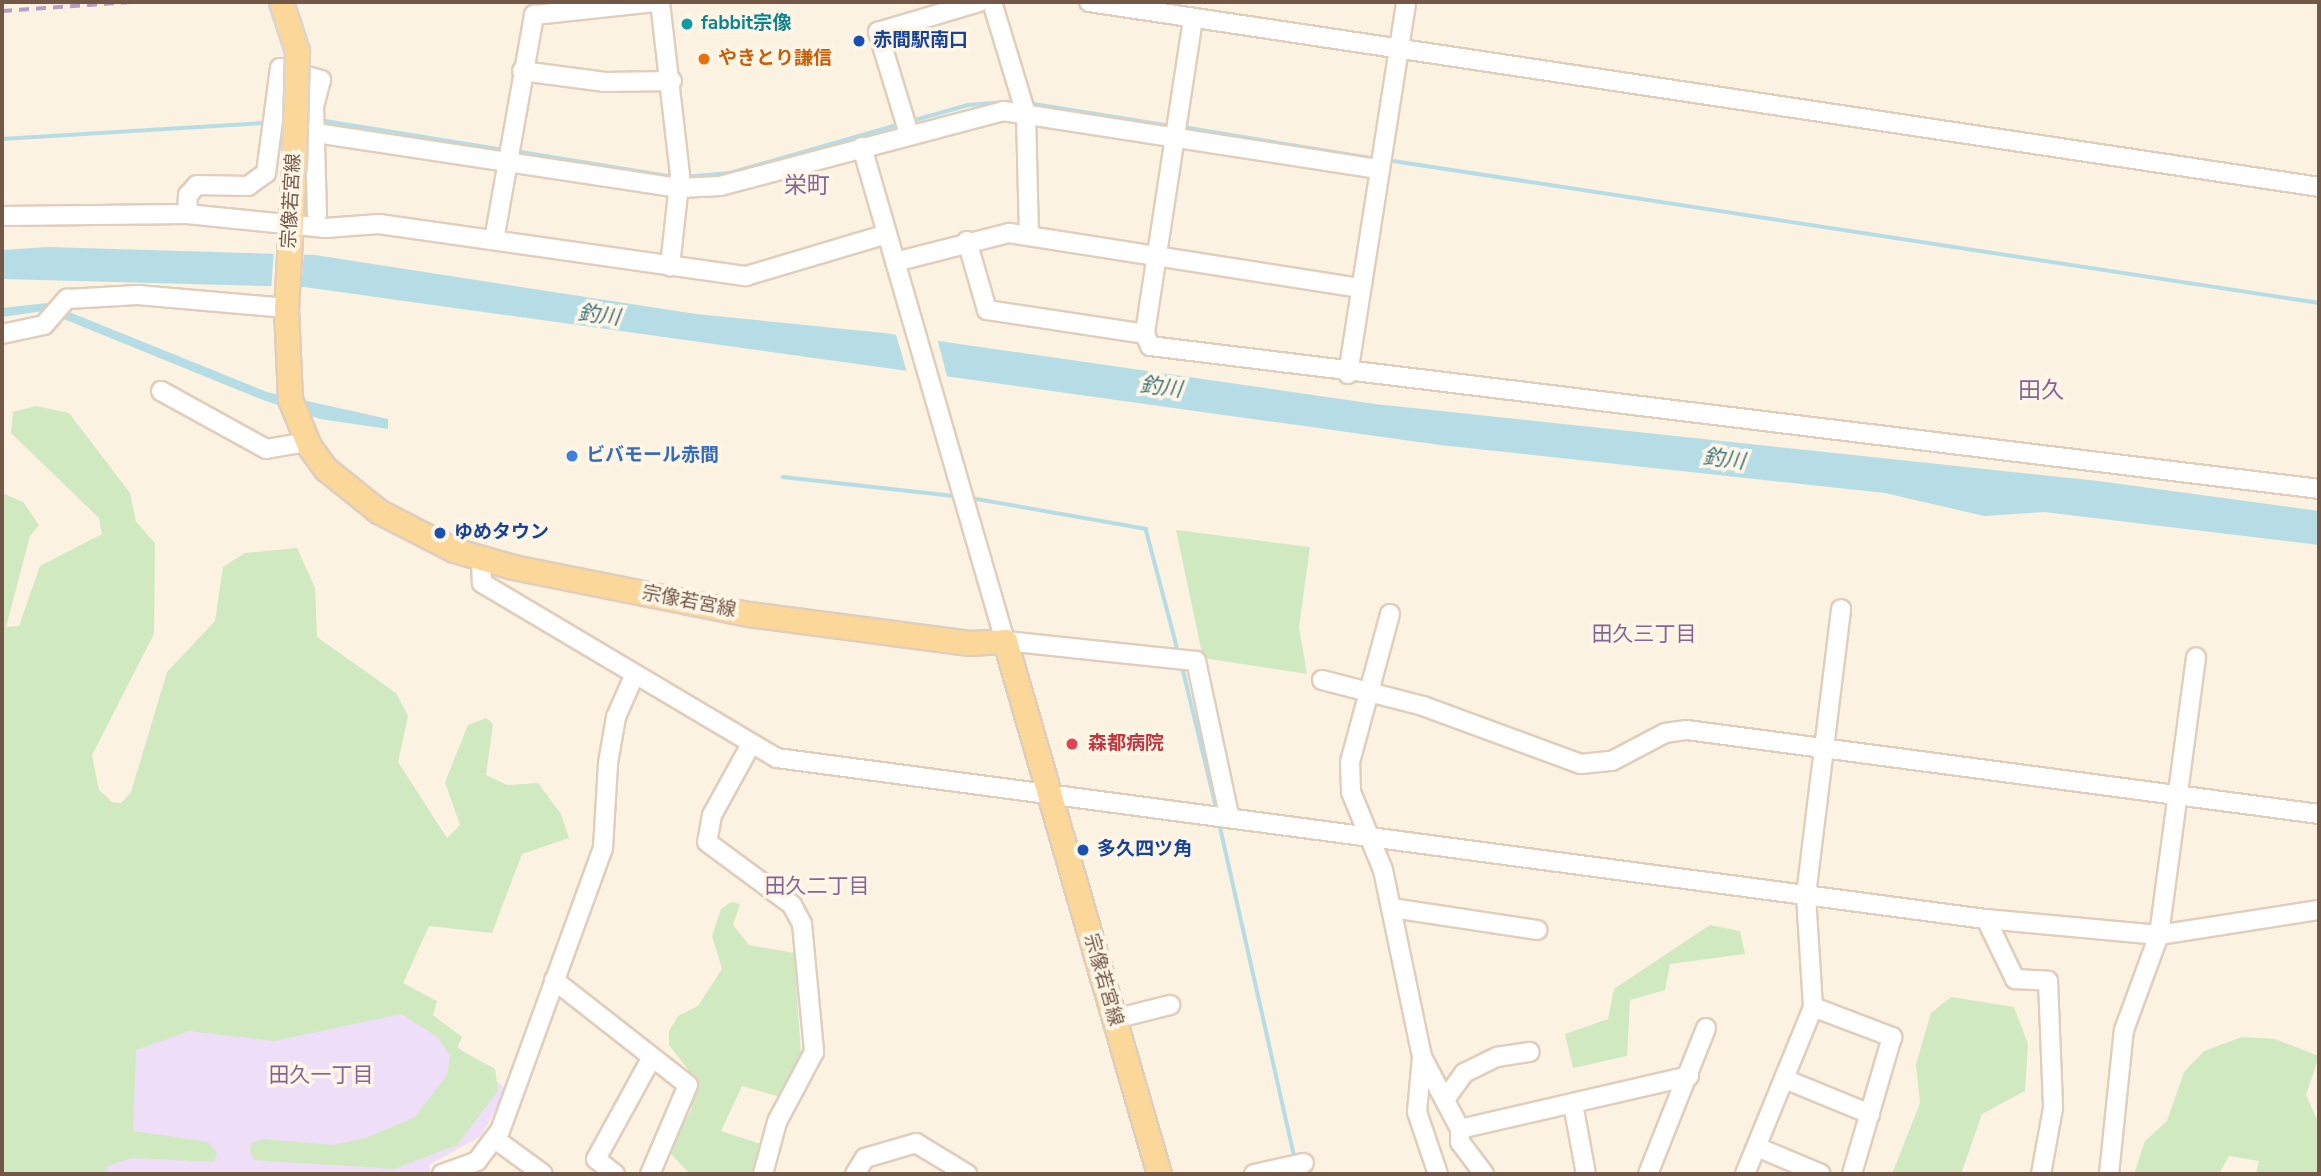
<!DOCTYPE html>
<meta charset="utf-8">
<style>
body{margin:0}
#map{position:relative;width:2321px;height:1176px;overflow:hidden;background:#fcf2e1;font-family:"Nunito Sans","Noto Sans JP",sans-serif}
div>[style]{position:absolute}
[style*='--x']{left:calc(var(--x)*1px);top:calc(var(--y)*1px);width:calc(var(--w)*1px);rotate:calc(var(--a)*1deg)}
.education>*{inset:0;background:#efdef8}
.green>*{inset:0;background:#d0e9c0}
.water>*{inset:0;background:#b6dde5}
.pier>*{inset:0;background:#fcf2e1;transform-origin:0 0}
.stream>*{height:3.5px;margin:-1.75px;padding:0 1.75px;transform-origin:1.75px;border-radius:1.75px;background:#b6dde5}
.roads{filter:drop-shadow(2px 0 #e0cebd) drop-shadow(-2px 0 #e0cebd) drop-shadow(0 2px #e0cebd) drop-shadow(0 -2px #e0cebd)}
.minor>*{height:18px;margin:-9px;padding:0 9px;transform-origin:9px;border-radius:9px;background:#fff}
.major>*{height:23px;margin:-11.5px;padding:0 11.5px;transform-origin:11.5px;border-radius:11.5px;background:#fbd899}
.rail>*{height:3.5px;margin-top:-1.75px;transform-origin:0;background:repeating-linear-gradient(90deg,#b4a0c4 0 10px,transparent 0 17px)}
.bridges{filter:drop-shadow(2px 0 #dbd4cf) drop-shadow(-2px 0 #dbd4cf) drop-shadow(0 2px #dbd4cf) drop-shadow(0 -2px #dbd4cf)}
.major-bridge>*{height:23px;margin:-11.5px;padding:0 11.5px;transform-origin:11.5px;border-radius:11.5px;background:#fbd899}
.dots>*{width:19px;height:19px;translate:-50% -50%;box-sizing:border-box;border:4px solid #fff6e7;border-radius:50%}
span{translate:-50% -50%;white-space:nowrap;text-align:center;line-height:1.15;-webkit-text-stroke:7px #fff6e7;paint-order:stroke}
.culture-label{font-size:19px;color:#0d838f;font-weight:700}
.left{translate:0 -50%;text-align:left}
.transit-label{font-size:19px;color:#164399;font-weight:700}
.food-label{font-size:19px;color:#c56008;font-weight:700}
.street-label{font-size:19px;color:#735848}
.shop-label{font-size:19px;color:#366cbe;font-weight:700}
.health-label{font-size:19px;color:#be3a42;font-weight:700}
.water-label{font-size:21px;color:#3f747f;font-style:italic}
.neighbourhood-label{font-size:21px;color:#866496}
.quarter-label{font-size:23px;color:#866496}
.frame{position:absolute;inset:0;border:4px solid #735848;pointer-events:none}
</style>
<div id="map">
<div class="education">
<i style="clip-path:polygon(406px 1001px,507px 1090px,481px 1136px,429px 1165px,431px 1174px,103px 1174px,123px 1028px)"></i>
</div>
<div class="green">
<i style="clip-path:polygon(36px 406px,69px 413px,130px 493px,136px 522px,155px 543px,154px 634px,92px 755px,99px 790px,112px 802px,121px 803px,131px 792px,167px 672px,215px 621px,223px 567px,245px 553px,297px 548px,315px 588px,317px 637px,396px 693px,408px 716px,398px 762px,447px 838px,460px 825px,445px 782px,468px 725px,486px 718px,493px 724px,486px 775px,507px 785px,538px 783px,561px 814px,569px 838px,522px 854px,492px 933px,429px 926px,403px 983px,437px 1001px,433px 1015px,462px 1037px,457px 1048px,495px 1069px,498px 1091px,457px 1145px,394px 1169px,254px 1160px,250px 1152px,251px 1143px,262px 1139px,333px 1145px,366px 1138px,415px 1117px,447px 1075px,450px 1056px,438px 1037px,401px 1014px,274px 1041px,189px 1031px,136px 1050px,133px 1131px,208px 1142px,217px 1153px,214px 1162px,132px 1158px,106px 1167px,109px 1174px,2px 1174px,2px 493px,23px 502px,39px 525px,30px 536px,6px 627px,19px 626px,40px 566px,102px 534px,99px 518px,11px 433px,13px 412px)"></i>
<i style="clip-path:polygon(1176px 530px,1310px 547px,1299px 627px,1307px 674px,1203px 658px)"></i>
<i style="clip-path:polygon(731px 902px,740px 904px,733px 925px,749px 945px,794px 953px,802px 1067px,781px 1097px,742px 1086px,721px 1131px,764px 1145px,751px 1174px,690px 1174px,668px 1151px,691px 1110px,697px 1081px,669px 1045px,669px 1031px,678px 1016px,698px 1006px,722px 969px,712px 936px,721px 909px)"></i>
<i style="clip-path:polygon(1710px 925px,1740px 931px,1745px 954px,1670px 964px,1665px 990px,1630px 1000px,1627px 1056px,1573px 1068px,1565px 1034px,1608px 1019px,1614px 989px)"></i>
<i style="clip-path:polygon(1951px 997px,2014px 1007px,2028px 1044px,2025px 1091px,1982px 1114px,1961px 1174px,1892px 1174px,1920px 1103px,1916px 1064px,1931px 1013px)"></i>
<i style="clip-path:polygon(2242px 1037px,2275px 1039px,2319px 1056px,2306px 1095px,2319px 1124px,2319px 1174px,2256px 1174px,2259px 1161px,2229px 1156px,2219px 1174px,2134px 1174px,2145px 1141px,2167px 1121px,2184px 1072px,2204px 1051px)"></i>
</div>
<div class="water">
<i style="clip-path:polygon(48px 247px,315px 255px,696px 314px,884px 333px,1375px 404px,2098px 481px,2319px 511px,2319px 545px,2044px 512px,1984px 516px,1885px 493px,1440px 445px,304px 287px,2px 279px,2px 250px)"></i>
<i style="clip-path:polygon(47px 303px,267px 392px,388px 419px,388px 429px,320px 419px,263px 400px,44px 311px,2px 317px,2px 308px)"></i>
</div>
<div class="pier">
<i style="left:274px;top:249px;width:30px;height:39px;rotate:4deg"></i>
<i style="clip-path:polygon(895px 331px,937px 338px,948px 380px,908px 376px)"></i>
</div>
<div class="stream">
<i style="--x:1028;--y:103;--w:146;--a:9.1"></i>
<i style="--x:319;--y:120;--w:187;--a:9.2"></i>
<i style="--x:912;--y:121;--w:58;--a:-15.9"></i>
<i style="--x:968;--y:105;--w:49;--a:-4.7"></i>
<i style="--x:1183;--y:127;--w:196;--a:9.4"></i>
<i style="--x:2;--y:139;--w:263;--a:-3.5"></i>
<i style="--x:515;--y:151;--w:161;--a:9.3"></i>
<i style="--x:1387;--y:160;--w:943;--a:8.72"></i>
<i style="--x:685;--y:177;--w:45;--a:-5.1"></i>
<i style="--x:730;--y:173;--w:178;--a:-16"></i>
<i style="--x:783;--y:477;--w:174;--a:6.3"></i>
<i style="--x:971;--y:498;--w:178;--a:10"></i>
<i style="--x:1146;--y:529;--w:129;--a:75.2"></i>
<i style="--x:1182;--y:665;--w:149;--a:76.4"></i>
<i style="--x:1219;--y:821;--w:346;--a:77.3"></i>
</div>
<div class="roads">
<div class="minor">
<i style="--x:660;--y:2;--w:174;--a:83.4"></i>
<i style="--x:680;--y:175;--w:92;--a:96.3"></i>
<i style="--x:992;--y:2;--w:117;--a:73.1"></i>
<i style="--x:1026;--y:114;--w:120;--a:88.6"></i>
<i style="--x:1089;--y:2;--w:1244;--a:8.55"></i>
<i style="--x:1193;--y:19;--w:319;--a:98.7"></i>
<i style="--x:1145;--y:334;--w:13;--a:67"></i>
<i style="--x:1150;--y:346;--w:1178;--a:6.97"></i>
<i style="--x:522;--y:71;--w:84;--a:7.5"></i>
<i style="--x:605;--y:82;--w:67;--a:-0.9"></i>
<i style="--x:316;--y:133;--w:368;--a:8.6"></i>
<i style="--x:680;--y:188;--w:40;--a:-2.9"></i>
<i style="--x:720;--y:186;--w:293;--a:-14.8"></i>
<i style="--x:1003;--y:111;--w:380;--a:8.8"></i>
<i style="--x:909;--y:134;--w:107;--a:-106.9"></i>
<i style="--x:878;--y:32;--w:105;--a:-16.5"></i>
<i style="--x:862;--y:147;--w:514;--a:73.86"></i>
<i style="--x:1005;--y:641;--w:192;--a:6"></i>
<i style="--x:1196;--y:661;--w:157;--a:77.9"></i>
<i style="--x:187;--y:214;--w:19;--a:-87"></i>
<i style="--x:188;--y:195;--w:13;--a:-48"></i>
<i style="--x:197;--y:185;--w:51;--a:1.1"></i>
<i style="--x:248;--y:186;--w:22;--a:-36"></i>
<i style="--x:266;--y:173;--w:106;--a:-82.4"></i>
<i style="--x:280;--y:68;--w:43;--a:16.3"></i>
<i style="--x:321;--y:80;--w:28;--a:105"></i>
<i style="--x:314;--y:107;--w:107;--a:88.4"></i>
<i style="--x:2;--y:216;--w:185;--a:-0.6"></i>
<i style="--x:187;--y:214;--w:139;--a:5.8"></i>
<i style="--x:325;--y:228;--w:54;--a:-4.2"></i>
<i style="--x:379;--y:224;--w:371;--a:8.1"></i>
<i style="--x:746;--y:276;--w:147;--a:-16.6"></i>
<i style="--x:494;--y:240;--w:229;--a:-79.9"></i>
<i style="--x:534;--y:15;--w:122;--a:-6.1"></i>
<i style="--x:967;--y:241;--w:72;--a:73.8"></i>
<i style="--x:987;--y:310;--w:160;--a:8.6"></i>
<i style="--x:895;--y:262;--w:118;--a:-14.3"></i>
<i style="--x:1009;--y:233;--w:356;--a:8.9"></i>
<i style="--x:2;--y:334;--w:43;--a:-12.1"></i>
<i style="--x:44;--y:325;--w:35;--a:-49"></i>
<i style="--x:67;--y:299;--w:71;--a:-3.2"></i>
<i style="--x:138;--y:295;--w:149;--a:5"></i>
<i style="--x:1348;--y:374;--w:376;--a:-81.1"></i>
<i style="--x:161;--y:391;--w:120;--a:28.9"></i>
<i style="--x:266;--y:449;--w:42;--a:-9.7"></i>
<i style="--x:481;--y:559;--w:24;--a:88"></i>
<i style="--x:482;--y:583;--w:343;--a:30.7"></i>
<i style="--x:777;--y:758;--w:1220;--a:7.59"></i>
<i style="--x:1986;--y:919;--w:174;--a:5.3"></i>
<i style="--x:2159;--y:935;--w:162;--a:-8.9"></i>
<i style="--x:1390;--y:614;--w:153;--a:105.1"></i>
<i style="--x:1350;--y:762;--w:30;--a:88"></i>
<i style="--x:1351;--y:792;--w:84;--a:67.7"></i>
<i style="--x:1383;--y:870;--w:191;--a:78.2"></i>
<i style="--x:1422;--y:1057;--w:81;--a:62.2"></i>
<i style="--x:1460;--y:1129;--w:235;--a:-13"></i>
<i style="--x:1322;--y:680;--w:104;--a:14.4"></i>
<i style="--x:1423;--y:706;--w:168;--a:20.2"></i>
<i style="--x:1581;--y:764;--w:31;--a:-6"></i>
<i style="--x:1612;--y:761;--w:60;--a:-27.8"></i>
<i style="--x:1665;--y:733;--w:22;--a:-8"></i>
<i style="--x:1687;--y:730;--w:638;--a:7.57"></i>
<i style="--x:750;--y:746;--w:79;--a:118.8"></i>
<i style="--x:712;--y:815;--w:27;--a:100"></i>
<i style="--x:707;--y:842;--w:106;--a:36.5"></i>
<i style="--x:792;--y:905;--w:21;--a:62"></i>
<i style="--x:802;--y:924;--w:129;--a:84.6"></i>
<i style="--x:814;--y:1052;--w:79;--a:117.9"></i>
<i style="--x:777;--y:1122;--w:54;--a:105.1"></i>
<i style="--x:1392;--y:908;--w:147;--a:8.6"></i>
<i style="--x:1986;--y:919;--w:67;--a:64.2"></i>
<i style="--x:2015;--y:979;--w:33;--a:3"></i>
<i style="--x:2048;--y:981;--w:127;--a:87.7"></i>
<i style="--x:2053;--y:1108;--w:67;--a:100.3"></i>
<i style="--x:554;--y:980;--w:170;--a:38.1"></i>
<i style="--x:688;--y:1085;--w:97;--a:113.1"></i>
<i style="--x:1813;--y:1007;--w:112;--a:-93.6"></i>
<i style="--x:1806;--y:895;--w:288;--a:-83"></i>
<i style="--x:1114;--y:1019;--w:58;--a:-14"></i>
<i style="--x:1422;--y:1057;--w:55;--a:95.2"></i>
<i style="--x:1417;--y:1112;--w:65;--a:71.3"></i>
<i style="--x:1787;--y:1080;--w:90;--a:22.3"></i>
<i style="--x:1446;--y:1098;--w:31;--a:-54"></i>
<i style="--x:1464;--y:1073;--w:37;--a:-26"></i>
<i style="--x:1497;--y:1057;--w:33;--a:-9"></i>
<i style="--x:1573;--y:1104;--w:71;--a:79.5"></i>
<i style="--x:1460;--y:1129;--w:13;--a:90"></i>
<i style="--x:1460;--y:1142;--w:40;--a:53"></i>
<i style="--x:495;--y:1139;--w:59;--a:36.1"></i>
<i style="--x:1757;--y:1147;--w:69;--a:22.9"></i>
<i style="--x:442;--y:1174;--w:37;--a:-20"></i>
<i style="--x:477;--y:1161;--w:38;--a:-53"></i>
<i style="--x:500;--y:1131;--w:301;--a:-70"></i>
<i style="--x:603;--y:848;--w:85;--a:-86.6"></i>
<i style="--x:608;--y:763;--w:47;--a:-80.1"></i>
<i style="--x:616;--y:717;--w:45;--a:-66.3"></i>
<i style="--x:615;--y:1174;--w:24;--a:-142"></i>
<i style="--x:596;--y:1159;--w:116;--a:-61.2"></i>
<i style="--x:855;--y:1174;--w:19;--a:-58"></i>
<i style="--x:865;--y:1158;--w:53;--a:-16.4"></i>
<i style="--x:916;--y:1143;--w:60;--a:31.3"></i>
<i style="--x:1254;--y:1174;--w:51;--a:-12.4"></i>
<i style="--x:1648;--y:1174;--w:157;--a:-68.3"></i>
<i style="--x:1745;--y:1174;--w:180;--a:-67.8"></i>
<i style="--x:1813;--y:1007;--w:85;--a:20.8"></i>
<i style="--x:1892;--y:1037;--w:143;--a:106.3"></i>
<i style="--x:2109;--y:1174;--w:145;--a:-84.1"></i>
<i style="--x:2124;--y:1030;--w:101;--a:-69.8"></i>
<i style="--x:2159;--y:935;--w:280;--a:-82.4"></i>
</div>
<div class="major">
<i style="--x:294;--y:166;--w:142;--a:93.2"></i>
<i style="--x:286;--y:308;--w:91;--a:87.5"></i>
<i style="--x:290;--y:399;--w:51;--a:68"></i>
<i style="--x:309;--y:446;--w:29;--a:54"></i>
<i style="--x:326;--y:469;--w:67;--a:38.9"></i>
<i style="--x:378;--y:511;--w:85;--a:27.2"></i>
<i style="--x:454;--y:550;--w:61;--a:16.1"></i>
<i style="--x:513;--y:567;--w:241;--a:11.3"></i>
<i style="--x:749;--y:614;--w:222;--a:7.5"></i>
<i style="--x:969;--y:643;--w:36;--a:-3"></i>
<i style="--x:1005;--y:641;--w:555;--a:73.88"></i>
</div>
</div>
<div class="rail">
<i style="--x:2;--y:11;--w:129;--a:-4"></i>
</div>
<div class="bridges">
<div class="major-bridge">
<i style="--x:281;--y:2;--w:52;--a:71.9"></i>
<i style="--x:297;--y:51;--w:115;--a:91.5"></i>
</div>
</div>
<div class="dots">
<i style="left:687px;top:24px;background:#0f9aa8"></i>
<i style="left:859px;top:41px;background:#1a4fb4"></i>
<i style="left:704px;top:59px;background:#e8710a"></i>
<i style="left:572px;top:456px;background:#3f7fe0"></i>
<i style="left:440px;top:533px;background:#1a4fb4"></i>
<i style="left:1072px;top:744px;background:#e0444e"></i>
<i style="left:1083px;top:850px;background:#1a4fb4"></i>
</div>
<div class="culture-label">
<span class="left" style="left:701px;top:24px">fabbit宗像</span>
</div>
<div class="transit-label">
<span class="left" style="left:873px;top:41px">赤間駅南口</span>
<span class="left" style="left:454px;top:533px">ゆめタウン</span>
<span class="left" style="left:1097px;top:850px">多久四ツ角</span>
</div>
<div class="food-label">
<span class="left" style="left:718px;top:59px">やきとり謙信</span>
</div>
<div class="street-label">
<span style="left:292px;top:201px;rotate:-87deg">宗像若宮線</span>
<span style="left:689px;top:602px;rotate:11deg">宗像若宮線</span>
<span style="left:1103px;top:980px;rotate:74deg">宗像若宮線</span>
</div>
<div class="shop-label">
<span class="left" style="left:586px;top:456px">ビバモール赤間</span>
</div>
<div class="health-label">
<span class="left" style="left:1088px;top:744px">森都病院</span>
</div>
<div class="water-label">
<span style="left:599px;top:315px;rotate:7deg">釣川</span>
<span style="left:1161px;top:387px;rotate:7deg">釣川</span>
<span style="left:1724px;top:459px;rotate:7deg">釣川</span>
</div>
<div class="neighbourhood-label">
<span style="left:1644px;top:634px">田久三丁目</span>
<span style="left:817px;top:886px">田久二丁目</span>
<span style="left:321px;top:1075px">田久一丁目</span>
</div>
<div class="quarter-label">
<span style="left:807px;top:186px">栄町</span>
<span style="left:2041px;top:391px">田久</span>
</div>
<div class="frame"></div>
</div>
